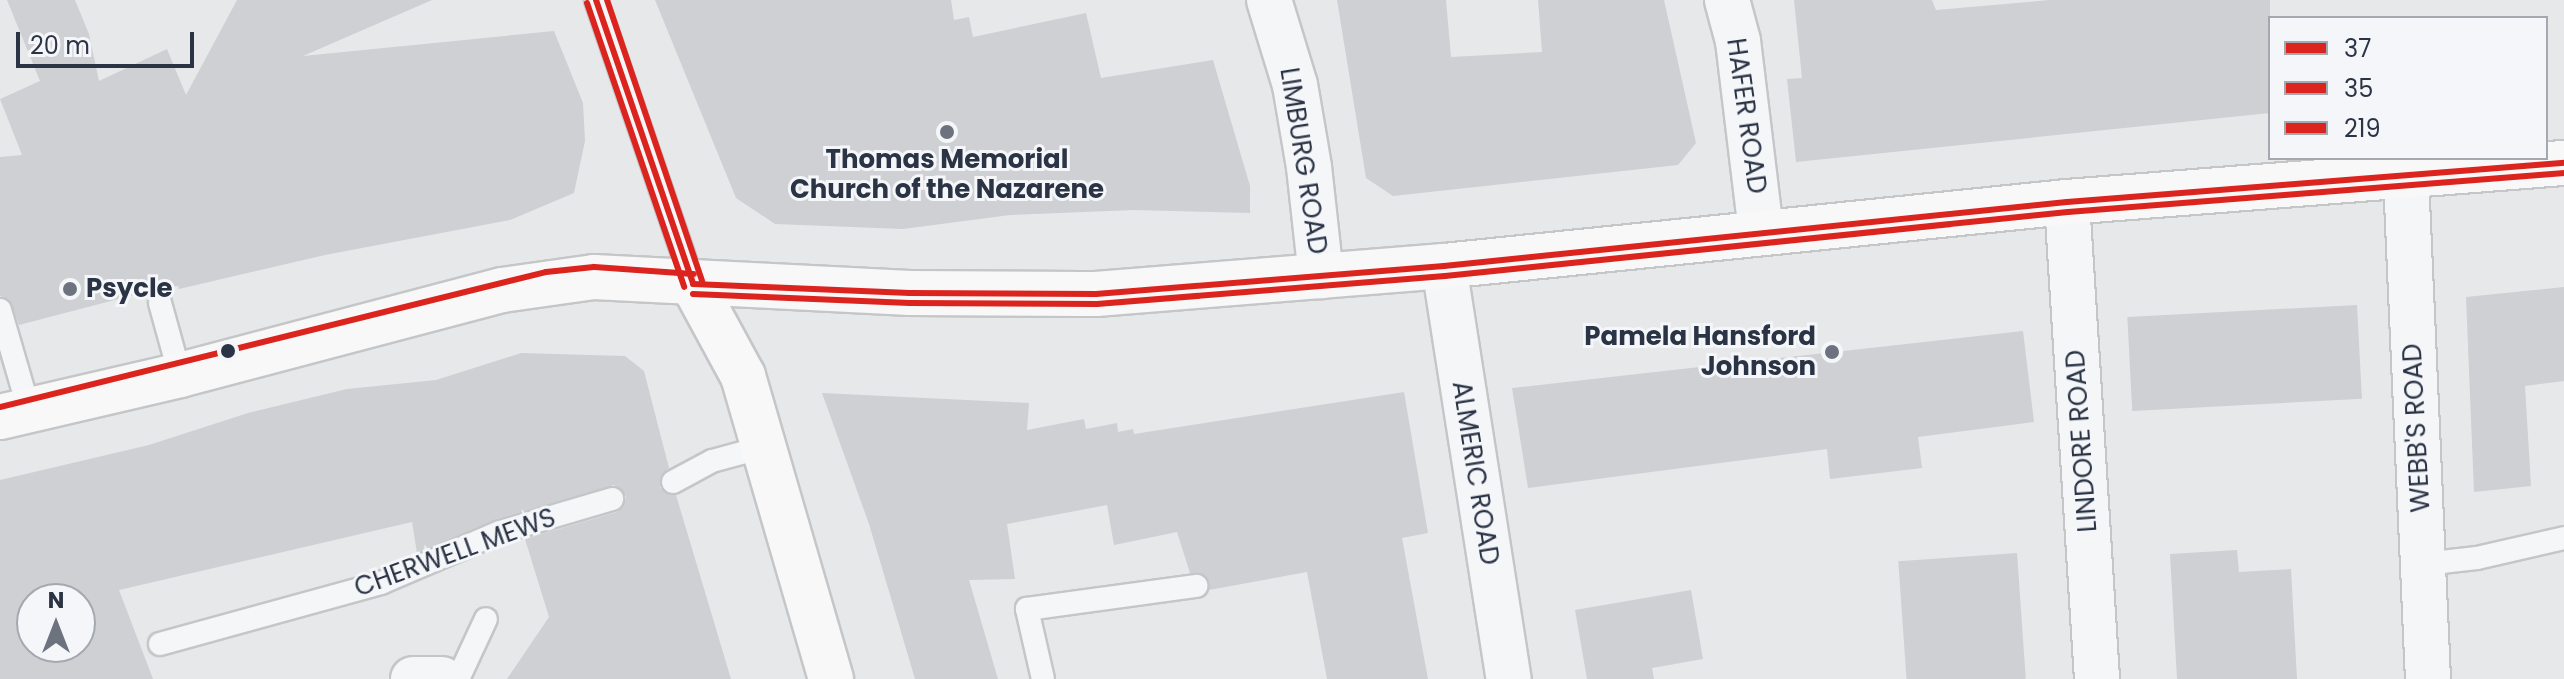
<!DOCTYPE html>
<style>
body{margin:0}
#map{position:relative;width:2564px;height:679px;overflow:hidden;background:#e6e8ea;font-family:Poppins,sans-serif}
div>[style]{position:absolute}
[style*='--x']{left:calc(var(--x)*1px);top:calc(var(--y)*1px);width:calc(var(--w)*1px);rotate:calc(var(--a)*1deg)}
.building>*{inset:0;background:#ced0d3;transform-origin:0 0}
.roads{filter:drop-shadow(2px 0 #c4c6c8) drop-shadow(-2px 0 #c4c6c8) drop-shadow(0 2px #c4c6c8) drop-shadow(0 -2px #c4c6c8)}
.service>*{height:22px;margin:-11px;padding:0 11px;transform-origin:11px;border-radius:11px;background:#f5f6f7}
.minor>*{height:44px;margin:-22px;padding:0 22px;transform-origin:22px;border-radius:22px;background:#f5f6f7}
.secondary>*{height:44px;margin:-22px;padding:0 22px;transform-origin:22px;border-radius:22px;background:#f8f8f8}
.trunk>*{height:44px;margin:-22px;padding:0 22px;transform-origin:22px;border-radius:22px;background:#f8f8f8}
.bus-1>*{height:6px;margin:-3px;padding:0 3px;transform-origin:3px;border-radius:3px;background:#dc241f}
.bus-2>*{height:6px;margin:-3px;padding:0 3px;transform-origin:3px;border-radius:3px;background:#dc241f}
.bus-3>*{height:6px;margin:-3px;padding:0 3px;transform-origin:3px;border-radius:3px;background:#dc241f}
.dots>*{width:22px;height:22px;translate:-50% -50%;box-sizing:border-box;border:4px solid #f4f6f9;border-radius:50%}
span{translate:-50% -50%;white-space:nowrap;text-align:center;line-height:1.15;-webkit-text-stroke:6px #f4f6f9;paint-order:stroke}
.street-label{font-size:26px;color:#2b3445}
.poi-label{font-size:26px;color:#2b3445;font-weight:700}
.left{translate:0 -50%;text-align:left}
.right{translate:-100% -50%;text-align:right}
.legend{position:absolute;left:2268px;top:16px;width:280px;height:144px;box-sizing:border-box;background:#f4f6f9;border:2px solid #a4a8b1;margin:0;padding:10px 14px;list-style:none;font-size:24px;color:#2b3445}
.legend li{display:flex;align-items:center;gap:16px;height:40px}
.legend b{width:40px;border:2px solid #a4a8b1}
.north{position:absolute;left:16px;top:583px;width:80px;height:80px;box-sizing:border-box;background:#f4f6f9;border:2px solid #a4a8b1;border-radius:50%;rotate:0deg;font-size:22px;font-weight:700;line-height:32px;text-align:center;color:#2b3445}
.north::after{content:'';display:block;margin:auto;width:28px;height:36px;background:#6c737f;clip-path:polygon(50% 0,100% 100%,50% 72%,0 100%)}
.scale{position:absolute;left:16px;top:32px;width:178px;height:36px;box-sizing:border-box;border:4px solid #2b3445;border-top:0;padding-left:10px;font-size:24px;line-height:28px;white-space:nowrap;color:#2b3445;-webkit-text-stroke:6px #f4f6f9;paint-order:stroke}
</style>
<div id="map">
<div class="building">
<i style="clip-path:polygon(7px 0,75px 0,89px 34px,99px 81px,167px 49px,186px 95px,237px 0,432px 0,303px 56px,554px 31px,583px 103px,585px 141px,574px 193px,510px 220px,325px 255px,179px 289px,178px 286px,157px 289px,19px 325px,10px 301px,0 296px,0 157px,22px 155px,0 99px,40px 81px)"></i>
<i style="clip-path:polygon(655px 0,951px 0,954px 20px,969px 17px,973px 37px,1086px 13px,1101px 78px,1213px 60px,1250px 186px,1250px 213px,1134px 210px,1010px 215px,903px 229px,775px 224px,736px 198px)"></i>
<i style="clip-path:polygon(1337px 0,1446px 0,1451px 57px,1542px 52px,1538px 0,1664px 0,1696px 143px,1678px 165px,1393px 196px,1366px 178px)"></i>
<i style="clip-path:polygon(1794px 0,1932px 0,1936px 10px,2050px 0,2270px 0,2270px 113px,1796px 162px,1787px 79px,1802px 78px)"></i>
<i style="clip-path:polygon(2564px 287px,2564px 381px,2525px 386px,2531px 486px,2474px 492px,2466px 297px)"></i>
<i style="left:2357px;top:305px;width:94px;height:230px;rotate:87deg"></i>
<i style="clip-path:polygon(2023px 331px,2034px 422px,1918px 437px,1922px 468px,1830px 479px,1827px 449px,1528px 488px,1512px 388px)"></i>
<i style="clip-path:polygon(evenodd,521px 353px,625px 356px,644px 371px,669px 468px,661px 475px,660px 488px,666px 494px,676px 495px,731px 679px,507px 679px,549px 617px,525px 539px,617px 512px,623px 508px,626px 496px,614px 485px,496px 519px,417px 553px,412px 522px,119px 590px,153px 679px,0 679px,0 480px,149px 445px,248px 413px,347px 389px,436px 380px,521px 353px,32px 599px,80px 599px,80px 647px,32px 647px,32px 599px)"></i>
<i style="clip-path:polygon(1404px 392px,1428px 533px,1402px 538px,1428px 679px,1327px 679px,1307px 572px,1209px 590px,1207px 577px,1190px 573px,1177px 532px,1114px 545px,1107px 505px,1007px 524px,1015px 579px,969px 580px,998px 679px,915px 679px,869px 524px,822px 393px,1029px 403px,1027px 430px,1084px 419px,1086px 429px,1117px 423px,1118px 432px,1133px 429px,1134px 434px)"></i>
<i style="clip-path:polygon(2237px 550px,2239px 572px,2291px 569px,2297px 679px,2177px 679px,2170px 554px)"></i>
<i style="left:2017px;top:553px;width:126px;height:119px;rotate:86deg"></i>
<i style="clip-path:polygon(1691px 590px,1703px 659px,1652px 668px,1654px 679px,1587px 679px,1575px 610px)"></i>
</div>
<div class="roads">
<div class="service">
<i style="--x:596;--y:0;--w:300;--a:71.1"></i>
<i style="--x:160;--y:303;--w:75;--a:74.5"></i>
<i style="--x:0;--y:310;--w:104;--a:73.8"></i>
<i style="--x:673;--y:482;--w:44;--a:-28.3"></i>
<i style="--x:712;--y:461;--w:54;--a:-15.1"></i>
<i style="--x:2424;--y:564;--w:53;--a:-6.5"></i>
<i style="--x:2477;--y:558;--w:89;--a:-12.9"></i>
<i style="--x:160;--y:644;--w:229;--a:-15.4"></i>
<i style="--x:381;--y:583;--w:129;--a:-23.2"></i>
<i style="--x:500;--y:532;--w:117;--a:-16.4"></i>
<i style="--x:458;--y:679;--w:66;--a:-65"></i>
<i style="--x:1043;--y:679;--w:72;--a:-102.9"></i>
<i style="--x:1027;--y:609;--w:171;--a:-7.8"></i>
</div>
<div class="minor">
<i style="--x:1269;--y:0;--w:89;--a:73"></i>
<i style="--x:1295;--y:85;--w:83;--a:80.3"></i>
<i style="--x:1309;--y:167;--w:110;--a:83.7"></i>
<i style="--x:1727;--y:0;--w:42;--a:75"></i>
<i style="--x:1738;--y:41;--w:192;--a:83.1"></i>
<i style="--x:2406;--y:178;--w:501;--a:87.49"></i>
<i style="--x:2067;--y:202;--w:478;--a:86.4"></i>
<i style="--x:1444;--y:266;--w:418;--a:81.1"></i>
<i style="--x:413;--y:679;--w:29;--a:0"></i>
</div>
<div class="secondary">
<i style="--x:693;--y:284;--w:105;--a:61.5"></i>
<i style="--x:743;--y:376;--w:316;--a:73.8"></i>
</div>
<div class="trunk">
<i style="--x:0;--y:417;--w:185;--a:-13.1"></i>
<i style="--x:180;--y:375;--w:333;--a:-14.8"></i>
<i style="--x:502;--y:290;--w:93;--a:-8"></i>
<i style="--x:594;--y:277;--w:316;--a:2.9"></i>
<i style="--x:910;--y:293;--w:186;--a:0.3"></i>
<i style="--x:1096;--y:294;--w:349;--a:-4.6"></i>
<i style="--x:1444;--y:266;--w:626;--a:-5.87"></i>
<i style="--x:2067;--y:202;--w:499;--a:-4.5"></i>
</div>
</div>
<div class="bus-1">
<i style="--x:596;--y:0;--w:300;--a:71.1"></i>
<i style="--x:693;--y:284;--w:217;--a:2.4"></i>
<i style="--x:910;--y:293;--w:186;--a:0.3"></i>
<i style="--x:1096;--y:294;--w:349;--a:-4.6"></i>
<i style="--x:1444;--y:266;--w:626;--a:-5.87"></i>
<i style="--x:2067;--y:202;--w:499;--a:-4.5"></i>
</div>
<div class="bus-2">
<i style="--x:587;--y:3;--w:300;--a:71.1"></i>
<i style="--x:693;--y:294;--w:217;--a:2.4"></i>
<i style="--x:910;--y:303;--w:187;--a:0.3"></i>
<i style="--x:1097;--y:304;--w:349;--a:-4.6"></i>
<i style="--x:1445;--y:276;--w:626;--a:-5.87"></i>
<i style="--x:2068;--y:212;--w:498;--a:-4.5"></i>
</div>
<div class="bus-3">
<i style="--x:607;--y:0;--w:297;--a:71.3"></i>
<i style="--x:0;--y:407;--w:562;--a:-13.89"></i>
<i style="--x:546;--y:272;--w:48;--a:-5.9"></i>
<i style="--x:594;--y:267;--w:100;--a:4"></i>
</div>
<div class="dots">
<i style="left:947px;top:132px;background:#6c737f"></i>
<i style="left:70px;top:289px;background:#6c737f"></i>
<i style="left:228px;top:351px;background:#2b3445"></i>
<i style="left:1832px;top:352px;background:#6c737f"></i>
</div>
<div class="street-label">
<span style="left:1746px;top:116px;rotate:82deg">HAFER ROAD</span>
<span style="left:1303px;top:161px;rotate:81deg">LIMBURG ROAD</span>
<span style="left:2417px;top:428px;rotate:-93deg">WEBB'S ROAD</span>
<span style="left:2082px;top:441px;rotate:-94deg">LINDORE ROAD</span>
<span style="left:1475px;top:473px;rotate:81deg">ALMERIC ROAD</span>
<span style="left:455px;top:553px;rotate:-20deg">CHERWELL MEWS</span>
</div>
<div class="poi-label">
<span style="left:947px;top:175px">Thomas Memorial<br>Church of the Nazarene</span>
<span class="left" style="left:86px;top:289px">Psycle</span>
<span class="right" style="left:1816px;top:352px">Pamela Hansford<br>Johnson</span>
</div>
<ul class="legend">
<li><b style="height:10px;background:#dc241f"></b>37</li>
<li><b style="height:10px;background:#dc241f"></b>35</li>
<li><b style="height:10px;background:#dc241f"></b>219</li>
</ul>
<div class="north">N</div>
<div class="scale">20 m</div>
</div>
